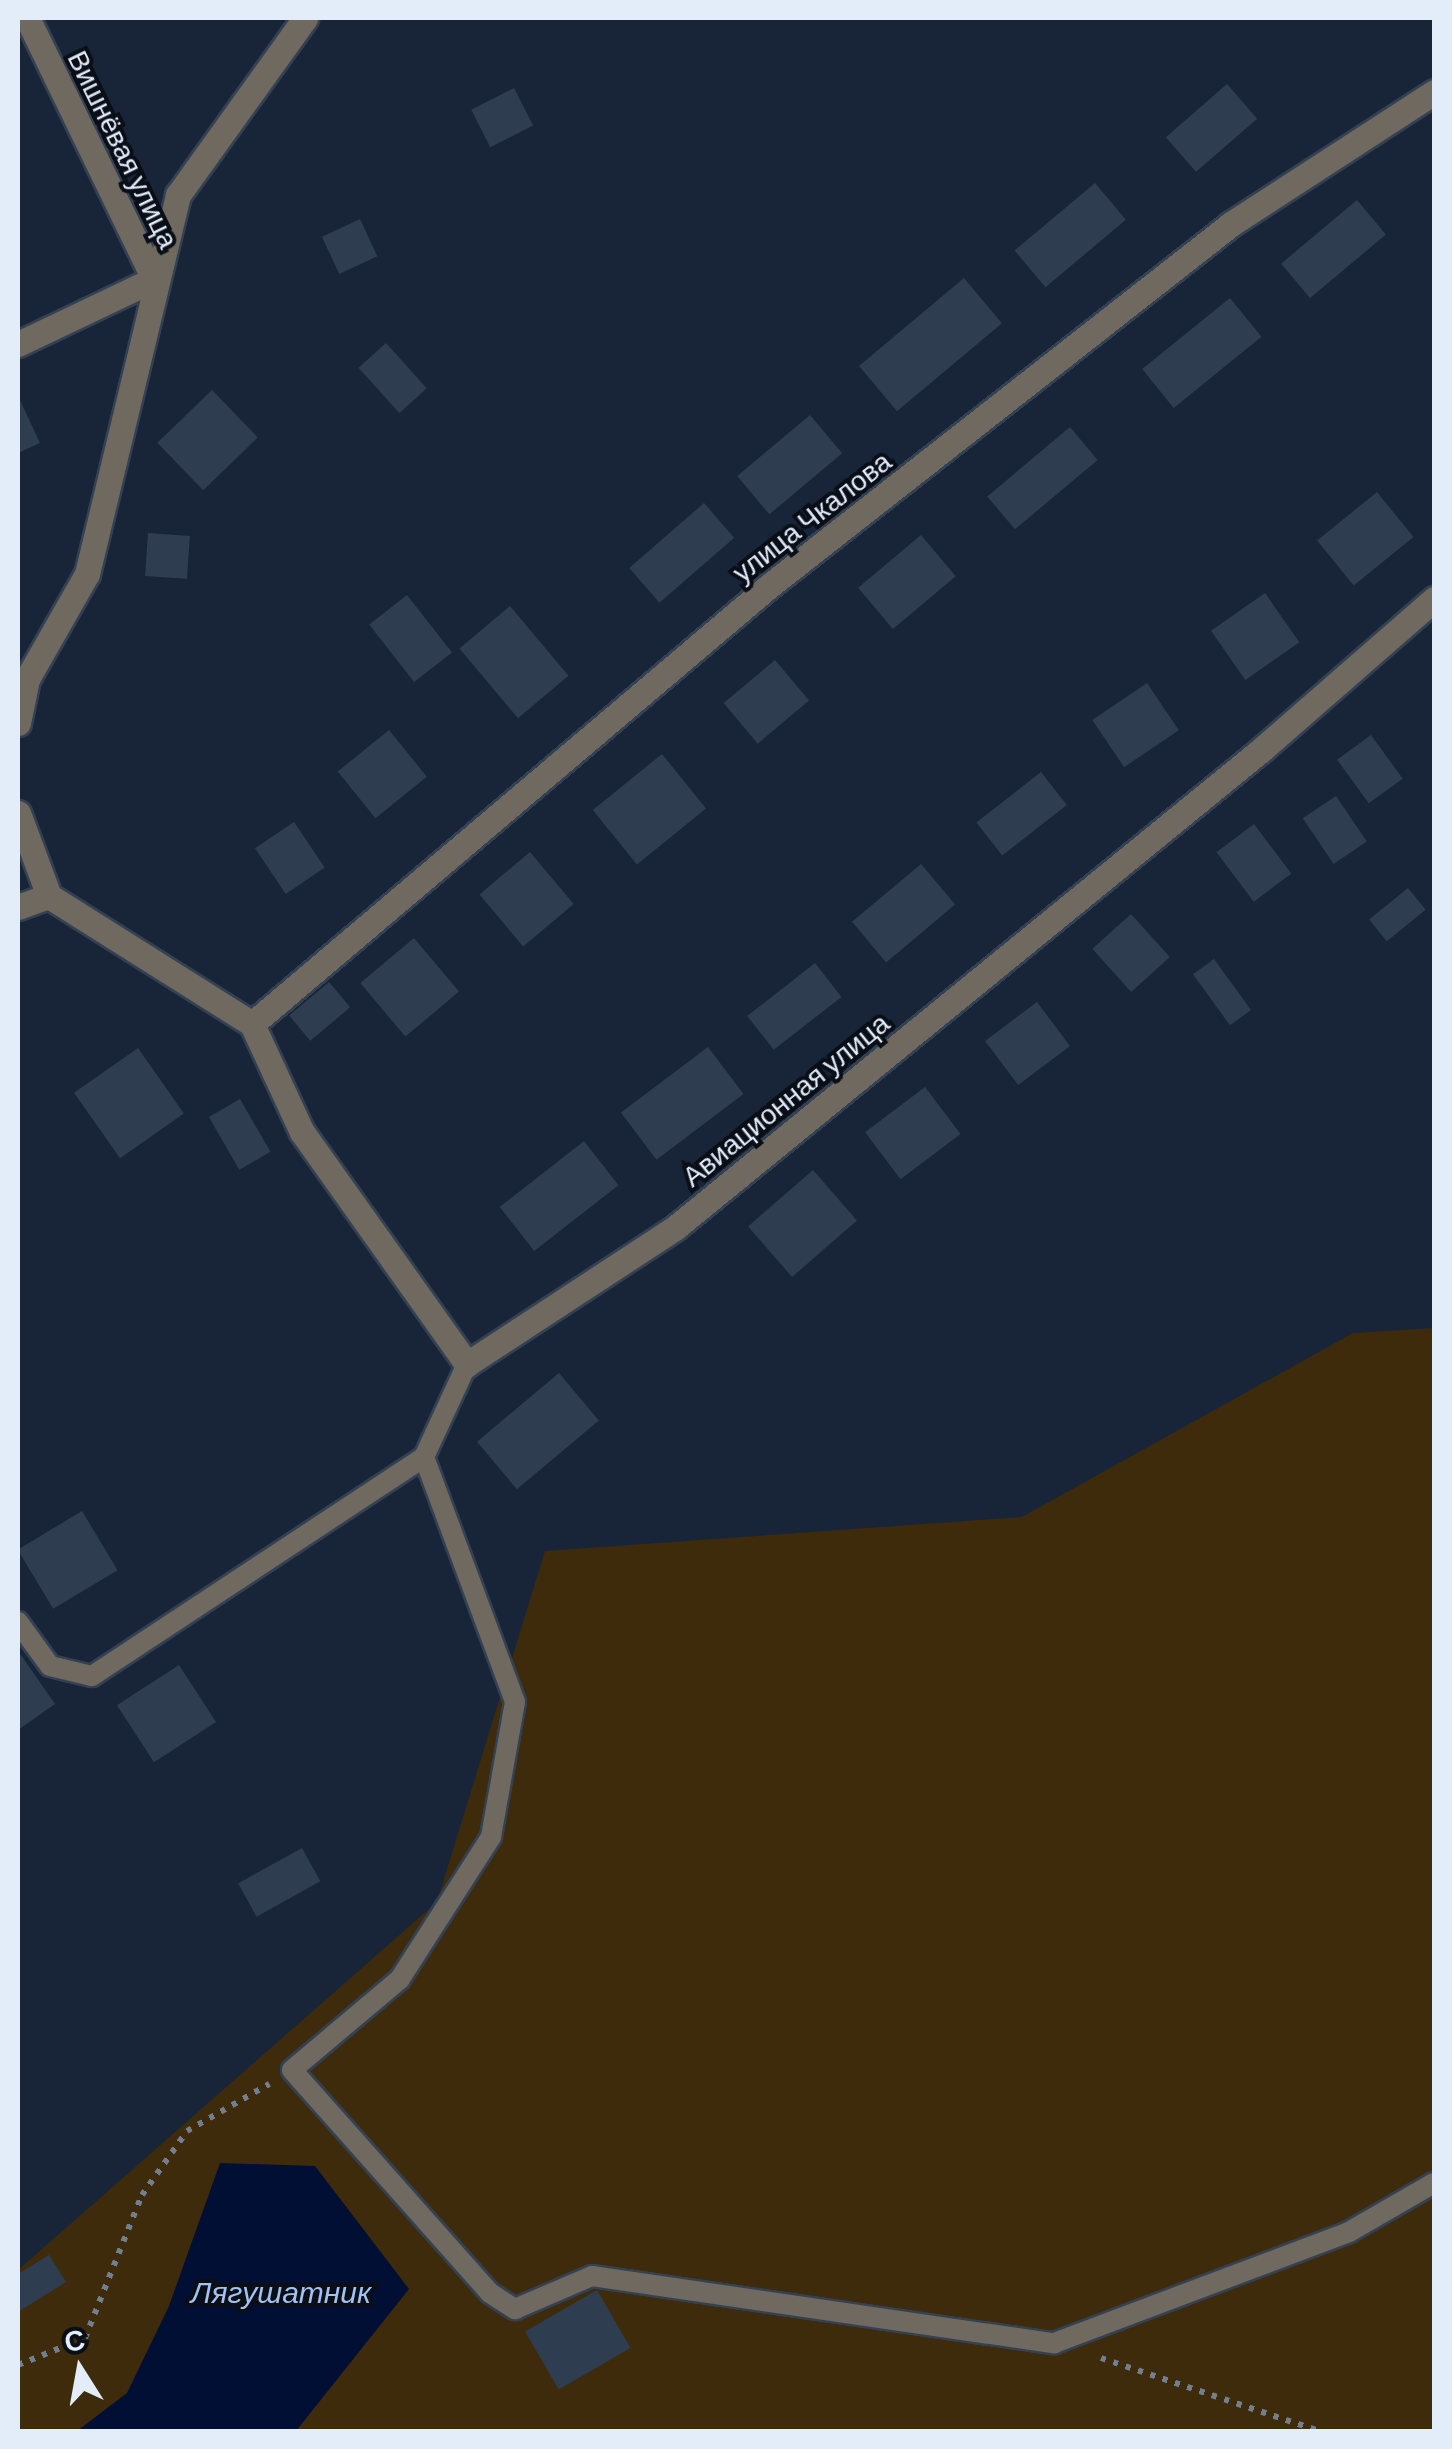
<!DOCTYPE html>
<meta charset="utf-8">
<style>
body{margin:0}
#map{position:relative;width:1452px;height:2449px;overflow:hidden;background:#182538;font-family:Barlow,sans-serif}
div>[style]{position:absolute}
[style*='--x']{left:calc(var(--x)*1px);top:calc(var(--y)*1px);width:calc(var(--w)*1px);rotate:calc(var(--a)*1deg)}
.green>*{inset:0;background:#3d2b0c}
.water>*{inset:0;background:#000f33}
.building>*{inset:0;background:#2f3d51;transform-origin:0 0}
.path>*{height:6px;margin-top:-3px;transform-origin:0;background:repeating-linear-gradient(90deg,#737f8f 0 5px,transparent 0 13px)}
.roads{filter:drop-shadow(2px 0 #344153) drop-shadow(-2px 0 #344153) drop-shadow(0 2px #344153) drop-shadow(0 -2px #344153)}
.lane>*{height:20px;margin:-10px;padding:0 10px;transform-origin:10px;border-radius:10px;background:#70695f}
.street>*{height:25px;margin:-12.5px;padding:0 12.5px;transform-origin:12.5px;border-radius:12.5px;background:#70695f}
span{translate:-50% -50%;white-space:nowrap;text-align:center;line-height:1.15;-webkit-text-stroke:8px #090e17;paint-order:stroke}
.street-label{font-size:28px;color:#e3ecf9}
.water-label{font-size:30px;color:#a2c3f2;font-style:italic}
.frame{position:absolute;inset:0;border:20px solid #e3ecf9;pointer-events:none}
.north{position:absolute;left:30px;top:2319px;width:100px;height:100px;-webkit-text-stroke:8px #090e17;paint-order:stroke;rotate:349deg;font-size:28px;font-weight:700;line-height:40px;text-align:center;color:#e3ecf9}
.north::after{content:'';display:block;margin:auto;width:35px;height:45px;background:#e3ecf9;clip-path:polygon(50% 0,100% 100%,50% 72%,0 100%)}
</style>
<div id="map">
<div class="green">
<i style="clip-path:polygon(1434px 1328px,1434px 2431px,18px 2431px,18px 2270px,437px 1902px,545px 1551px,1022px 1517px,1353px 1333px)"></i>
</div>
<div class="water">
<i style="clip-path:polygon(220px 2163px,315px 2166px,409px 2289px,296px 2431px,77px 2431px,127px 2393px,169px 2306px)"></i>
</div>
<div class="building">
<i style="left:1227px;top:84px;width:46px;height:81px;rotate:49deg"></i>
<i style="left:514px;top:88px;width:42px;height:48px;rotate:63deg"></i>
<i style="left:1095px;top:183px;width:48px;height:105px;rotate:50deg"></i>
<i style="left:1357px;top:200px;width:45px;height:99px;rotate:50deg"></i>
<i style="left:360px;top:219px;width:41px;height:42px;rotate:65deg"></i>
<i style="left:964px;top:278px;width:59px;height:137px;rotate:50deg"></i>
<i style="left:1230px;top:298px;width:50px;height:113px;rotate:51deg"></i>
<i style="left:386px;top:343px;width:61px;height:37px;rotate:48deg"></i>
<i style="left:212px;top:390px;width:66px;height:76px;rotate:46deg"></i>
<i style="clip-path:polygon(18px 396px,40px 443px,18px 453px)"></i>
<i style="left:810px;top:415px;width:50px;height:95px;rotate:50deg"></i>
<i style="left:1070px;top:427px;width:43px;height:108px;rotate:50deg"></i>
<i style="left:1377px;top:492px;width:58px;height:77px;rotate:51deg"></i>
<i style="left:704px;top:503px;width:46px;height:99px;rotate:49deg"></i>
<i style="left:148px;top:533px;width:42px;height:43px;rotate:4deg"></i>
<i style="left:921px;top:535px;width:54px;height:82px;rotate:50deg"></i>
<i style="left:1265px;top:593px;width:60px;height:66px;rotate:55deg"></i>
<i style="left:407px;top:595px;width:73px;height:48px;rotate:52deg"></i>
<i style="left:510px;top:606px;width:91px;height:66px;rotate:50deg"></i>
<i style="left:775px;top:660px;width:53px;height:67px;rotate:50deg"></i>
<i style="left:1147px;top:683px;width:57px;height:66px;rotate:56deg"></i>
<i style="left:389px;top:730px;width:60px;height:66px;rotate:51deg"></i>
<i style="left:1371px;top:735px;width:54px;height:42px;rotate:54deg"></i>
<i style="left:662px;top:754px;width:70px;height:89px;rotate:51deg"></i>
<i style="left:1041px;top:772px;width:42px;height:82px;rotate:52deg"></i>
<i style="left:1336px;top:796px;width:55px;height:40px;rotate:56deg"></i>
<i style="left:294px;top:822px;width:55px;height:47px;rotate:56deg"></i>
<i style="left:1254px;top:824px;width:62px;height:47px;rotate:53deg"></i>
<i style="left:530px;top:852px;width:68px;height:66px;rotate:50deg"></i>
<i style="left:921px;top:864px;width:53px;height:90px;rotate:50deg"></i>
<i style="left:1408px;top:888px;width:28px;height:50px;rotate:51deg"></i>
<i style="left:1131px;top:914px;width:58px;height:52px;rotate:48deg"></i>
<i style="left:414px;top:938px;width:70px;height:70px;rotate:50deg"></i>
<i style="left:1214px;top:959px;width:63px;height:26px;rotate:54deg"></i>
<i style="left:815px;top:963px;width:43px;height:86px;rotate:52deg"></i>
<i style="left:329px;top:982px;width:33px;height:52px;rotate:50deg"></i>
<i style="left:1037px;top:1002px;width:55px;height:65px;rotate:53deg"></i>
<i style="left:708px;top:1047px;width:59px;height:109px;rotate:53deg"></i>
<i style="left:138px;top:1048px;width:80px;height:78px;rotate:55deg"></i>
<i style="left:925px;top:1087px;width:59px;height:75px;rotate:53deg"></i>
<i style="left:240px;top:1099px;width:61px;height:36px;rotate:60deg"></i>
<i style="left:584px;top:1141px;width:56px;height:107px;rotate:52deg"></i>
<i style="left:813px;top:1170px;width:67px;height:86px;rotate:49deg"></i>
<i style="left:559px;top:1373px;width:62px;height:107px;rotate:50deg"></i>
<i style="left:82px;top:1511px;width:69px;height:75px;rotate:59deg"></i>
<i style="clip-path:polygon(21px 1655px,55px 1704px,18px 1730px,18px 1657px)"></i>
<i style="left:179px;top:1665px;width:68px;height:74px;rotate:57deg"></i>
<i style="left:302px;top:1848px;width:38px;height:73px;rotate:61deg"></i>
<i style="clip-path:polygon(49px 2255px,66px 2282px,18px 2312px,18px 2274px)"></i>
<i style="left:597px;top:2290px;width:67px;height:83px;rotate:60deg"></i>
</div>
<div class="path">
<i style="--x:1101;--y:2358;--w:233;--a:18.5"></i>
<i style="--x:18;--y:2365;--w:72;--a:-21.9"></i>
<i style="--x:85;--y:2338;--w:154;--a:-68.3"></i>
<i style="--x:142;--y:2195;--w:78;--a:-54.9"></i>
<i style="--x:187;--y:2131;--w:95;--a:-29.8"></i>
</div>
<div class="roads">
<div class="lane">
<i style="--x:467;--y:1364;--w:102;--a:114.8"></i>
<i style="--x:424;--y:1457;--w:261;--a:69.6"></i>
<i style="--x:515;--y:1702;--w:137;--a:100.1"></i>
<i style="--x:491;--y:1837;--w:169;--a:122.7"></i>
<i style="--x:400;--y:1979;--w:141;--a:139.9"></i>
<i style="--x:292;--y:2070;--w:298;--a:48.4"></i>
<i style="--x:490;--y:2293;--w:30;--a:33"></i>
<i style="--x:515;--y:2309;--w:84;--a:-23.2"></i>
<i style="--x:592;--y:2276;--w:467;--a:8.3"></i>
<i style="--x:1054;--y:2343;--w:315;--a:-20.6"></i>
<i style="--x:1349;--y:2232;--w:98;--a:-30"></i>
<i style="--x:18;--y:1622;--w:54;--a:54"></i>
<i style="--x:50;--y:1666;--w:43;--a:13.4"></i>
<i style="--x:92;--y:1676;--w:398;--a:-33.4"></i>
</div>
<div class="street">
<i style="--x:18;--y:344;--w:151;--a:-25.5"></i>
<i style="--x:154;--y:279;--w:290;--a:-115.9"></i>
<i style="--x:18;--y:723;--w:45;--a:-78.4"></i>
<i style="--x:27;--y:679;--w:121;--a:-60.3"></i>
<i style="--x:87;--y:574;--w:390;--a:-76.5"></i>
<i style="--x:178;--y:195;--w:218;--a:-54.3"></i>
<i style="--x:18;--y:813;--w:89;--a:69.5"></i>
<i style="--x:18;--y:907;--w:33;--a:-20"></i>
<i style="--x:49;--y:896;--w:240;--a:32.2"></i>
<i style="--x:252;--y:1024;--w:119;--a:65.2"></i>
<i style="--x:302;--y:1132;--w:285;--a:54.6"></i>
<i style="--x:467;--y:1364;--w:250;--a:-33.2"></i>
<i style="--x:676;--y:1227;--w:755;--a:-39.19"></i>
<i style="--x:1261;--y:750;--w:230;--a:-41.1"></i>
<i style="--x:252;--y:1024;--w:678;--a:-40.27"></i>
<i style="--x:769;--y:586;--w:587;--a:-38.08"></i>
<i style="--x:1231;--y:224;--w:242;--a:-33"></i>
</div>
</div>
<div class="street-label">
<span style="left:124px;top:149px;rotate:64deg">Вишнёвая улица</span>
<span style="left:811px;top:516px;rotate:-38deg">улица Чкалова</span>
<span style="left:785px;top:1099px;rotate:-39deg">Авиационная улица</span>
</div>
<div class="water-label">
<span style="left:281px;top:2291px">Лягушатник</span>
</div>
<div class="frame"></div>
<div class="north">С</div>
</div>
